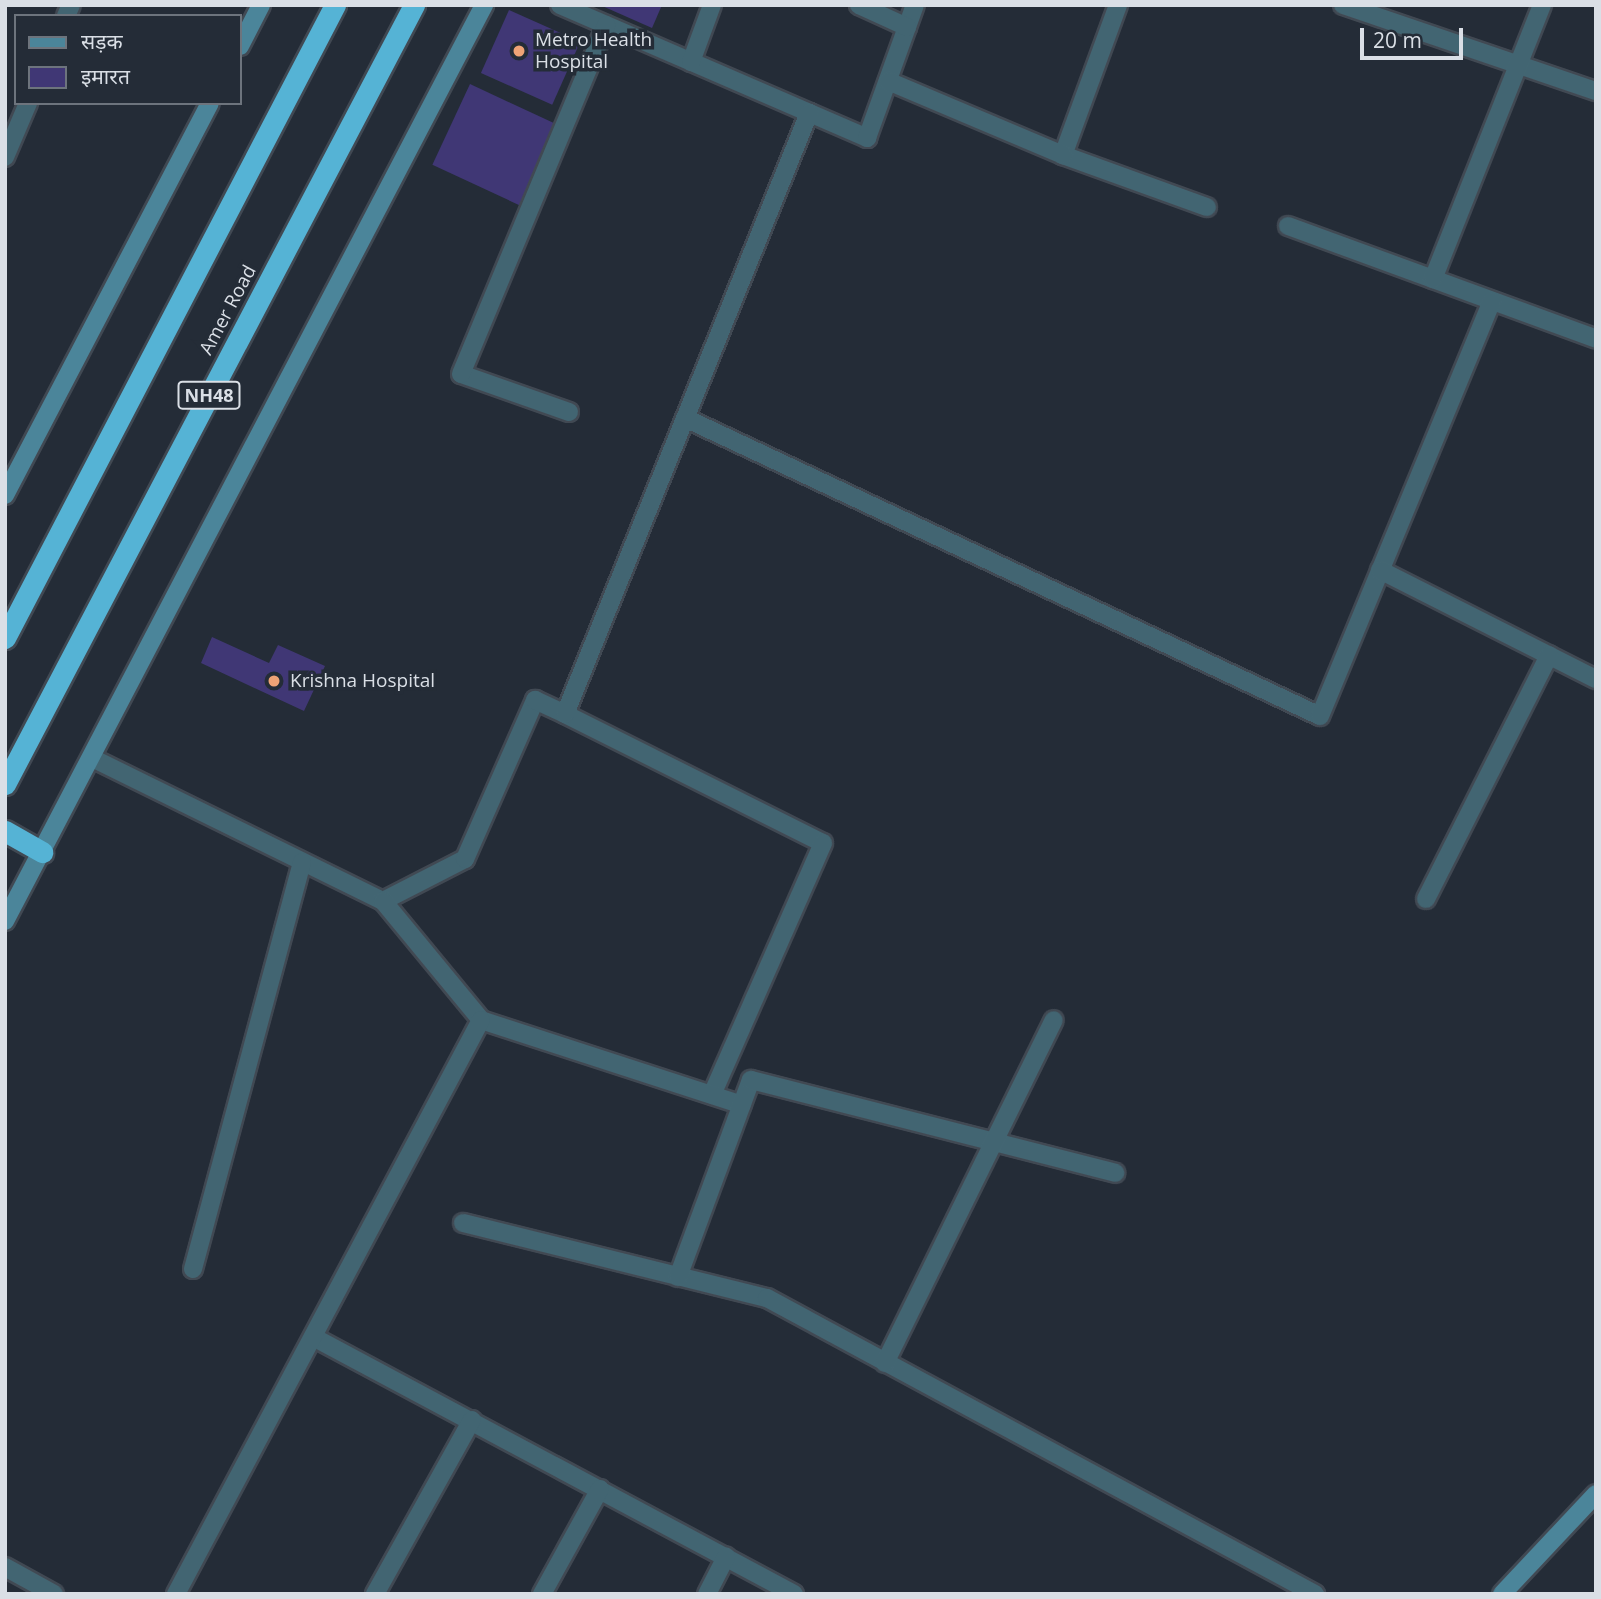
<!DOCTYPE html>
<meta charset="utf-8">
<style>
body{margin:0}
#map{position:relative;width:1601px;height:1599px;overflow:hidden;background:#242c37;font-family:"Open Sans","Noto Sans Devanagari",sans-serif}
div>[style]{position:absolute}
[style*='--x']{left:calc(var(--x)*1px);top:calc(var(--y)*1px);width:calc(var(--w)*1px);rotate:calc(var(--a)*1deg)}
.building>*{inset:0;background:#403775;transform-origin:0 0}
.roads{filter:drop-shadow(2px 0 #414953) drop-shadow(-2px 0 #414953) drop-shadow(0 2px #414953) drop-shadow(0 -2px #414953)}
.street>*{height:18px;margin:-9px;padding:0 9px;transform-origin:9px;border-radius:9px;background:#426572}
.secondary>*{height:18px;margin:-9px;padding:0 9px;transform-origin:9px;border-radius:9px;background:#4b859a}
.highway>*{height:21px;margin:-10.5px;padding:0 10.5px;transform-origin:10.5px;border-radius:10.5px;background:#55b3d5}
.dots>*{width:19px;height:19px;translate:-50% -50%;box-sizing:border-box;border:4px solid #242c37;border-radius:50%}
span{translate:-50% -50%;white-space:nowrap;text-align:center;line-height:1.15;-webkit-text-stroke:7px #242c37;paint-order:stroke}
.shield-label span{padding:2px 5px;background:#242c37;border:2px solid;border-radius:5px;-webkit-text-stroke-width:0}
.shield-label{font-size:18px;color:#dadfe6;font-weight:700}
.poi-label{font-size:19px;color:#dadfe6}
.left{translate:0 -50%;text-align:left}
.street-label{font-size:19px;color:#dadfe6}
.frame{position:absolute;inset:0;border:7px solid #dadfe6;pointer-events:none}
.legend{position:absolute;left:14px;top:14px;width:228px;height:91px;box-sizing:border-box;background:#242c37;border:2px solid #6d747d;margin:0;padding:9px 12px;list-style:none;font-size:21px;color:#dadfe6}
.legend li{display:flex;align-items:center;gap:14px;height:35px}
.legend b{width:35px;border:2px solid #6d747d}
.scale{position:absolute;left:1360px;top:28px;width:103px;height:32px;box-sizing:border-box;border:4px solid #dadfe6;border-top:0;padding-left:9px;font-size:21px;line-height:24px;white-space:nowrap;color:#dadfe6;-webkit-text-stroke:5px #242c37;paint-order:stroke}
</style>
<div id="map">
<div class="building">
<i style="clip-path:polygon(600px 5px,662px 5px,652px 28px)"></i>
<i style="left:509px;top:10px;width:78px;height:69px;rotate:24deg"></i>
<i style="left:470px;top:84px;width:96px;height:89px;rotate:25deg"></i>
<i style="clip-path:polygon(212px 637px,269px 663px,278px 645px,325px 666px,304px 711px,201px 663px)"></i>
</div>
<div class="roads">
<div class="street">
<i style="--x:560;--y:5;--w:335;--a:23.4"></i>
<i style="--x:867;--y:138;--w:141;--a:-70.2"></i>
<i style="--x:859;--y:5;--w:53;--a:24.6"></i>
<i style="--x:1118;--y:5;--w:160;--a:110.1"></i>
<i style="--x:1063;--y:155;--w:153;--a:19.9"></i>
<i style="--x:1343;--y:5;--w:267;--a:18.8"></i>
<i style="--x:66;--y:16;--w:12;--a:-66"></i>
<i style="--x:691;--y:62;--w:61;--a:-69.8"></i>
<i style="--x:888;--y:81;--w:190;--a:22.9"></i>
<i style="--x:5;--y:157;--w:59;--a:-66.9"></i>
<i style="--x:1288;--y:226;--w:328;--a:20.1"></i>
<i style="--x:1433;--y:279;--w:295;--a:-68.3"></i>
<i style="--x:569;--y:412;--w:114;--a:-160.6"></i>
<i style="--x:461;--y:374;--w:378;--a:-67.4"></i>
<i style="--x:685;--y:418;--w:701;--a:25.14"></i>
<i style="--x:1320;--y:716;--w:449;--a:-67.5"></i>
<i style="--x:1380;--y:570;--w:242;--a:26.8"></i>
<i style="--x:565;--y:714;--w:288;--a:26.6"></i>
<i style="--x:823;--y:843;--w:275;--a:113.8"></i>
<i style="--x:92;--y:758;--w:324;--a:26.2"></i>
<i style="--x:383;--y:901;--w:92;--a:-27.1"></i>
<i style="--x:465;--y:859;--w:174;--a:-66.2"></i>
<i style="--x:535;--y:700;--w:33;--a:25"></i>
<i style="--x:565;--y:714;--w:649;--a:-67.9"></i>
<i style="--x:1426;--y:899;--w:273;--a:-63.2"></i>
<i style="--x:383;--y:901;--w:154;--a:50.5"></i>
<i style="--x:481;--y:1020;--w:274;--a:18"></i>
<i style="--x:463;--y:1223;--w:313;--a:13.9"></i>
<i style="--x:767;--y:1298;--w:623;--a:28.38"></i>
<i style="--x:193;--y:1269;--w:421;--a:-75"></i>
<i style="--x:678;--y:1277;--w:210;--a:-69.7"></i>
<i style="--x:751;--y:1080;--w:376;--a:14.3"></i>
<i style="--x:315;--y:1338;--w:543;--a:28.12"></i>
<i style="--x:885;--y:1363;--w:382;--a:-63.8"></i>
<i style="--x:5;--y:1567;--w:56;--a:28.9"></i>
<i style="--x:176;--y:1594;--w:650;--a:-62.02"></i>
<i style="--x:375;--y:1594;--w:199;--a:-60.9"></i>
<i style="--x:542;--y:1594;--w:120;--a:-61.1"></i>
<i style="--x:707;--y:1594;--w:42;--a:-62.8"></i>
</div>
<div class="secondary">
<i style="--x:240;--y:46;--w:46;--a:-62.9"></i>
<i style="--x:5;--y:495;--w:442;--a:-62.4"></i>
<i style="--x:5;--y:921;--w:1034;--a:-62.39"></i>
<i style="--x:1502;--y:1594;--w:137;--a:-46.8"></i>
</div>
<div class="highway">
<i style="--x:5;--y:638;--w:714;--a:-62.47"></i>
<i style="--x:5;--y:784;--w:880;--a:-62.3"></i>
<i style="--x:5;--y:831;--w:43;--a:29.6"></i>
</div>
</div>
<div class="dots">
<i style="left:519px;top:51px;background:#efa376"></i>
<i style="left:274px;top:681px;background:#efa376"></i>
</div>
<div class="shield-label">
<span style="left:209px;top:395px">NH48</span>
</div>
<div class="poi-label">
<span class="left" style="left:535px;top:51px">Metro Health<br>Hospital</span>
<span class="left" style="left:290px;top:681px">Krishna Hospital</span>
</div>
<div class="street-label">
<span style="left:228px;top:310px;rotate:-62deg">Amer Road</span>
</div>
<div class="frame"></div>
<ul class="legend">
<li><b style="height:9px;background:#4b859a"></b>सड़क</li>
<li><b style="height:19px;background:#403775"></b>इमारत</li>
</ul>
<div class="scale">20 m</div>
</div>
